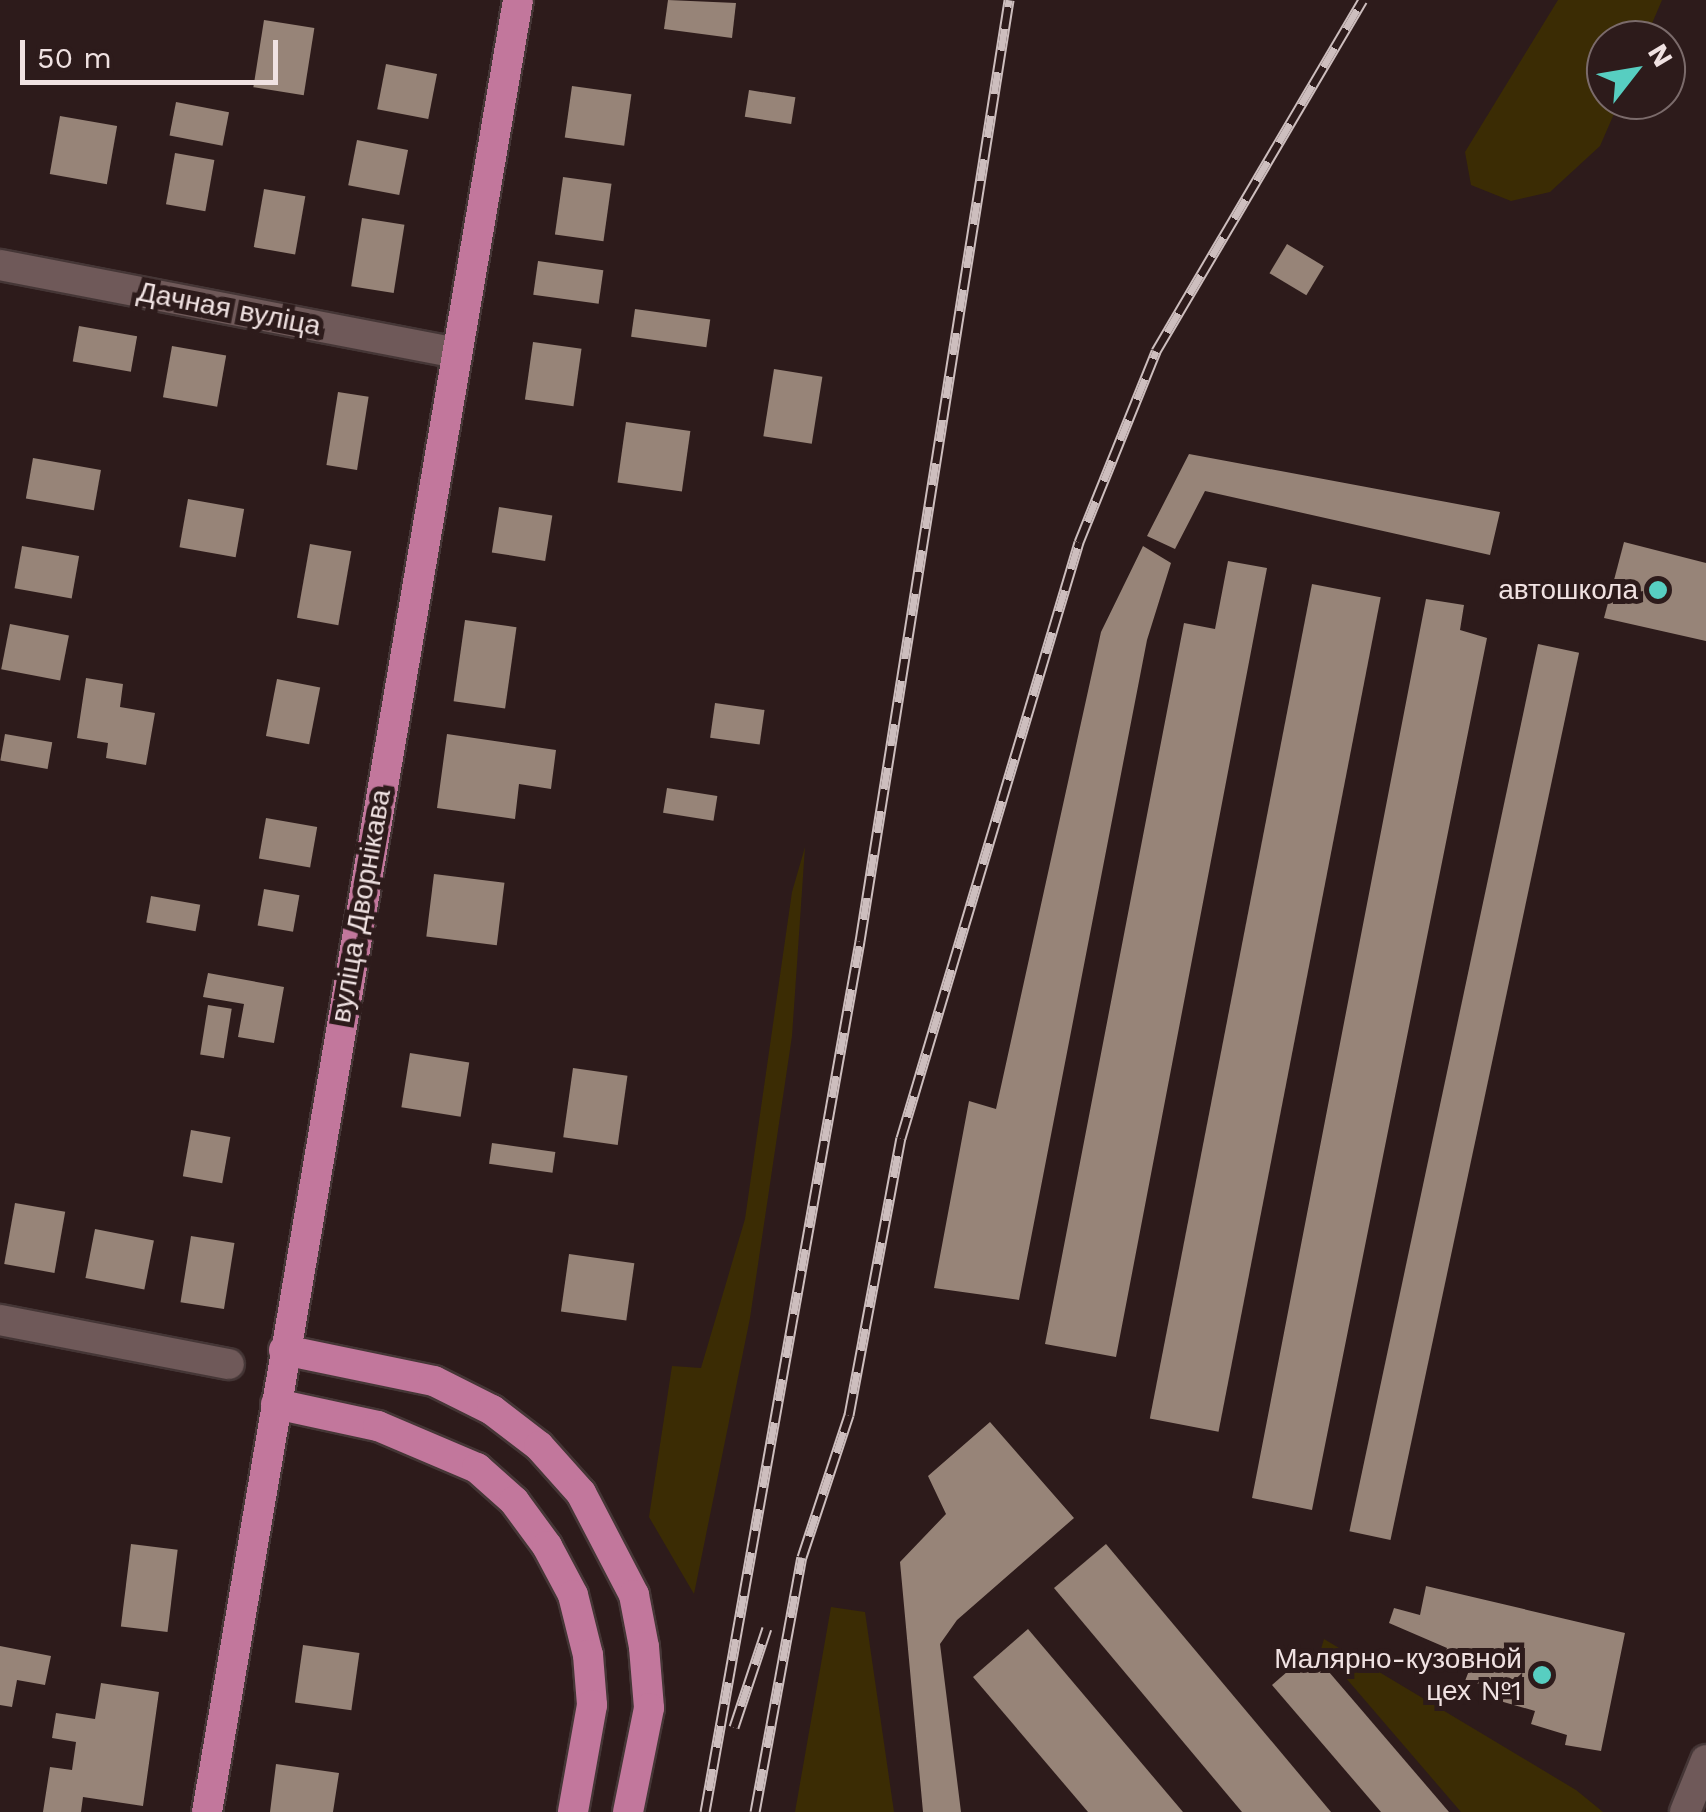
<!DOCTYPE html>
<meta charset="utf-8">
<style>
body{margin:0}
#map{position:relative;width:1706px;height:1812px;overflow:hidden;background:#2d1b1b;font-family:"Work Sans",sans-serif}
div>[style]{position:absolute}
[style*='--x']{left:calc(var(--x)*1px);top:calc(var(--y)*1px);width:calc(var(--w)*1px);rotate:calc(var(--a)*1deg)}
.green>*{inset:0;background:#3b2c04}
.building>*{inset:0;background:#978478;transform-origin:0 0}
.roads{filter:drop-shadow(2px 0 #453636) drop-shadow(-2px 0 #453636) drop-shadow(0 2px #453636) drop-shadow(0 -2px #453636)}
.minor>*{height:30px;margin:-15px;padding:0 15px;transform-origin:15px;border-radius:15px;background:#6f5959}
.major>*{height:30px;margin:-15px;padding:0 15px;transform-origin:15px;border-radius:15px;background:#c2779c}
.rail>*{height:11px;margin-top:-5.5px;transform-origin:0;background:repeating-linear-gradient(90deg,#2d1b1b 0 22px,#cdbebe 0 44px);box-sizing:border-box;border-block:2px solid #cdbebe}
.dots>*{width:28px;height:28px;translate:-50% -50%;box-sizing:border-box;border:5px solid #2d1b1b;border-radius:50%}
span{translate:-50% -50%;white-space:nowrap;text-align:center;line-height:1.15;-webkit-text-stroke:10px #2d1b1b;paint-order:stroke}
.street-label{font-size:28px;color:#f0e2e2}
.poi-label{font-size:28px;color:#f0e2e2}
.right{translate:-100% -50%;text-align:right}
.north{position:absolute;left:1586px;top:20px;width:100px;height:100px;box-sizing:border-box;background:#2d1b1b;border:2px solid #7b6b6b;border-radius:50%;rotate:59deg;font-size:28px;font-weight:700;line-height:40px;text-align:center;color:#f0e2e2}
.north::after{content:'';display:block;margin:auto;width:35px;height:45px;background:#57cec1;clip-path:polygon(50% 0,100% 100%,50% 72%,0 100%)}
.scale{position:absolute;left:20px;top:40px;width:258px;height:45px;box-sizing:border-box;border:5px solid #f0e2e2;border-top:0;padding-left:12px;font-size:30px;line-height:35px;white-space:nowrap;color:#f0e2e2;-webkit-text-stroke:8px #2d1b1b;paint-order:stroke}
</style>
<div id="map">
<div class="green">
<i style="clip-path:polygon(1558px 0,1662px 0,1645px 40px,1606px 40px,1606px 100px,1620px 100px,1600px 146px,1550px 192px,1511px 201px,1471px 185px,1465px 152px)"></i>
<i style="clip-path:polygon(805px 847px,792px 1036px,750px 1318px,694px 1594px,649px 1517px,672px 1366px,701px 1368px,745px 1219px,792px 892px)"></i>
<i style="clip-path:polygon(831px 1607px,865px 1612px,894px 1812px,795px 1812px)"></i>
<i style="clip-path:polygon(1324px 1639px,1576px 1790px,1603px 1812px,1461px 1812px,1321px 1649px)"></i>
</div>
<div class="building">
<i style="clip-path:polygon(668px 0,736px 3px,732px 38px,664px 29px)"></i>
<i style="left:264px;top:20px;width:51px;height:68px;rotate:9deg"></i>
<i style="left:386px;top:64px;width:52px;height:46px;rotate:11deg"></i>
<i style="left:572px;top:86px;width:60px;height:52px;rotate:8deg"></i>
<i style="left:749px;top:90px;width:47px;height:27px;rotate:9deg"></i>
<i style="left:176px;top:102px;width:54px;height:34px;rotate:11deg"></i>
<i style="left:60px;top:116px;width:58px;height:59px;rotate:10deg"></i>
<i style="left:357px;top:140px;width:52px;height:46px;rotate:11deg"></i>
<i style="left:175px;top:153px;width:40px;height:52px;rotate:10deg"></i>
<i style="left:563px;top:177px;width:49px;height:58px;rotate:8deg"></i>
<i style="left:264px;top:189px;width:42px;height:59px;rotate:10deg"></i>
<i style="left:362px;top:218px;width:43px;height:69px;rotate:9deg"></i>
<i style="left:1287px;top:244px;width:43px;height:34px;rotate:31deg"></i>
<i style="left:538px;top:261px;width:66px;height:34px;rotate:8deg"></i>
<i style="left:635px;top:309px;width:76px;height:28px;rotate:8deg"></i>
<i style="left:79px;top:326px;width:59px;height:36px;rotate:10deg"></i>
<i style="left:533px;top:342px;width:49px;height:58px;rotate:8deg"></i>
<i style="left:172px;top:346px;width:55px;height:52px;rotate:10deg"></i>
<i style="left:774px;top:369px;width:49px;height:68px;rotate:9deg"></i>
<i style="left:338px;top:392px;width:31px;height:74px;rotate:9deg"></i>
<i style="left:626px;top:422px;width:65px;height:61px;rotate:8deg"></i>
<i style="clip-path:polygon(1189px 454px,1500px 512px,1490px 555px,1205px 491px,1175px 549px,1147px 536px)"></i>
<i style="left:33px;top:458px;width:69px;height:41px;rotate:10deg"></i>
<i style="left:188px;top:499px;width:57px;height:49px;rotate:10deg"></i>
<i style="left:499px;top:507px;width:54px;height:46px;rotate:9deg"></i>
<i style="clip-path:polygon(1624px 542px,1706px 563px,1706px 641px,1604px 618px)"></i>
<i style="left:310px;top:544px;width:42px;height:75px;rotate:10deg"></i>
<i style="left:22px;top:546px;width:58px;height:43px;rotate:10deg"></i>
<i style="clip-path:polygon(1143px 546px,1171px 563px,1147px 640px,1019px 1300px,934px 1288px,969px 1101px,996px 1109px,1101px 632px)"></i>
<i style="clip-path:polygon(1228px 561px,1267px 568px,1116px 1357px,1045px 1344px,1184px 623px,1215px 629px)"></i>
<i style="left:1312px;top:584px;width:70px;height:850px;rotate:11deg"></i>
<i style="clip-path:polygon(1426px 599px,1464px 605px,1460px 630px,1487px 638px,1312px 1510px,1252px 1498px)"></i>
<i style="left:465px;top:620px;width:52px;height:82px;rotate:8deg"></i>
<i style="left:10px;top:624px;width:60px;height:46px;rotate:11deg"></i>
<i style="left:1538px;top:644px;width:42px;height:907px;rotate:12deg"></i>
<i style="clip-path:polygon(86px 678px,123px 684px,120px 707px,155px 713px,146px 765px,106px 758px,108px 743px,77px 738px)"></i>
<i style="left:277px;top:679px;width:44px;height:58px;rotate:11deg"></i>
<i style="left:715px;top:703px;width:50px;height:35px;rotate:8deg"></i>
<i style="left:5px;top:734px;width:48px;height:27px;rotate:10deg"></i>
<i style="clip-path:polygon(447px 734px,556px 750px,551px 789px,519px 784px,515px 819px,437px 808px)"></i>
<i style="left:667px;top:788px;width:51px;height:25px;rotate:9deg"></i>
<i style="left:266px;top:818px;width:52px;height:41px;rotate:10deg"></i>
<i style="left:434px;top:874px;width:71px;height:63px;rotate:7deg"></i>
<i style="left:264px;top:889px;width:36px;height:37px;rotate:10deg"></i>
<i style="left:151px;top:896px;width:50px;height:27px;rotate:10deg"></i>
<i style="clip-path:polygon(208px 973px,284px 987px,274px 1043px,238px 1037px,244px 1004px,203px 997px)"></i>
<i style="left:208px;top:1005px;width:24px;height:50px;rotate:9deg"></i>
<i style="left:410px;top:1053px;width:60px;height:55px;rotate:9deg"></i>
<i style="left:573px;top:1068px;width:55px;height:70px;rotate:8deg"></i>
<i style="left:191px;top:1130px;width:40px;height:47px;rotate:10deg"></i>
<i style="left:492px;top:1143px;width:64px;height:21px;rotate:8deg"></i>
<i style="left:15px;top:1203px;width:51px;height:62px;rotate:10deg"></i>
<i style="left:95px;top:1229px;width:60px;height:50px;rotate:11deg"></i>
<i style="left:191px;top:1236px;width:44px;height:67px;rotate:9deg"></i>
<i style="left:569px;top:1254px;width:66px;height:58px;rotate:8deg"></i>
<i style="clip-path:polygon(990px 1422px,1074px 1518px,957px 1620px,940px 1644px,961px 1812px,923px 1812px,900px 1562px,946px 1514px,928px 1476px)"></i>
<i style="left:131px;top:1544px;width:47px;height:83px;rotate:7deg"></i>
<i style="clip-path:polygon(1106px 1544px,1331px 1812px,1242px 1812px,1054px 1588px)"></i>
<i style="clip-path:polygon(1426px 1586px,1625px 1633px,1601px 1751px,1565px 1745px,1567px 1735px,1531px 1724px,1535px 1711px,1500px 1701px,1505px 1689px,1465px 1681px,1470px 1668px,1444px 1659px,1447px 1648px,1389px 1623px,1394px 1608px,1420px 1615px)"></i>
<i style="clip-path:polygon(1028px 1629px,1183px 1812px,1088px 1812px,973px 1677px)"></i>
<i style="left:303px;top:1645px;width:57px;height:58px;rotate:8deg"></i>
<i style="clip-path:polygon(0 1646px,51px 1656px,45px 1685px,17px 1680px,12px 1707px,0 1705px)"></i>
<i style="clip-path:polygon(1311px 1651px,1449px 1812px,1381px 1812px,1272px 1685px)"></i>
<i style="clip-path:polygon(101px 1683px,159px 1692px,143px 1806px,83px 1797px,81px 1812px,43px 1812px,50px 1767px,72px 1770px,76px 1742px,52px 1738px,56px 1713px,95px 1719px)"></i>
<i style="clip-path:polygon(276px 1764px,339px 1773px,333px 1812px,270px 1812px)"></i>
</div>
<div class="roads">
<div class="minor">
<i style="--x:0;--y:265;--w:465;--a:10.9"></i>
<i style="--x:0;--y:1320;--w:233;--a:10.9"></i>
<i style="--x:1685;--y:1812;--w:56;--a:-68"></i>
</div>
<div class="major">
<i style="--x:284;--y:1350;--w:153;--a:11.7"></i>
<i style="--x:434;--y:1381;--w:65;--a:26.6"></i>
<i style="--x:492;--y:1410;--w:59;--a:37.5"></i>
<i style="--x:539;--y:1446;--w:63;--a:48.2"></i>
<i style="--x:581;--y:1493;--w:115;--a:62.5"></i>
<i style="--x:634;--y:1595;--w:53;--a:79.1"></i>
<i style="--x:644;--y:1647;--w:61;--a:85.3"></i>
<i style="--x:649;--y:1708;--w:106;--a:101.4"></i>
<i style="--x:276;--y:1404;--w:104;--a:12.2"></i>
<i style="--x:378;--y:1426;--w:108;--a:23"></i>
<i style="--x:477;--y:1468;--w:50;--a:41.7"></i>
<i style="--x:514;--y:1501;--w:56;--a:53.7"></i>
<i style="--x:547;--y:1546;--w:55;--a:62"></i>
<i style="--x:573;--y:1595;--w:62;--a:76"></i>
<i style="--x:588;--y:1655;--w:50;--a:85.4"></i>
<i style="--x:592;--y:1705;--w:109;--a:100.1"></i>
<i style="--x:207;--y:1812;--w:1838;--a:-80.26"></i>
</div>
</div>
<div class="rail">
<i style="--x:734;--y:1727;--w:104;--a:-71.6"></i>
<i style="--x:705;--y:1812;--w:885;--a:-79.91"></i>
<i style="--x:860;--y:941;--w:953;--a:-81"></i>
<i style="--x:755;--y:1812;--w:259;--a:-79.6"></i>
<i style="--x:802;--y:1557;--w:150;--a:-71.7"></i>
<i style="--x:849;--y:1415;--w:282;--a:-79.4"></i>
<i style="--x:901;--y:1138;--w:622;--a:-73.37"></i>
<i style="--x:1079;--y:542;--w:206;--a:-68"></i>
<i style="--x:1156;--y:351;--w:407;--a:-59.5"></i>
</div>
<div class="dots">
<i style="left:1658px;top:590px;background:#57cec1"></i>
<i style="left:1542px;top:1675px;background:#57cec1"></i>
</div>
<div class="street-label">
<span style="left:229px;top:309px;rotate:11deg">Дачная вуліца</span>
<span style="left:361px;top:906px;rotate:-80deg">вуліца Дворнікава</span>
</div>
<div class="poi-label">
<span class="right" style="left:1638px;top:590px">автошкола</span>
<span class="right" style="left:1522px;top:1675px">Малярно-кузовной<br>цех №1</span>
</div>
<div class="north">N</div>
<div class="scale">50 m</div>
</div>
